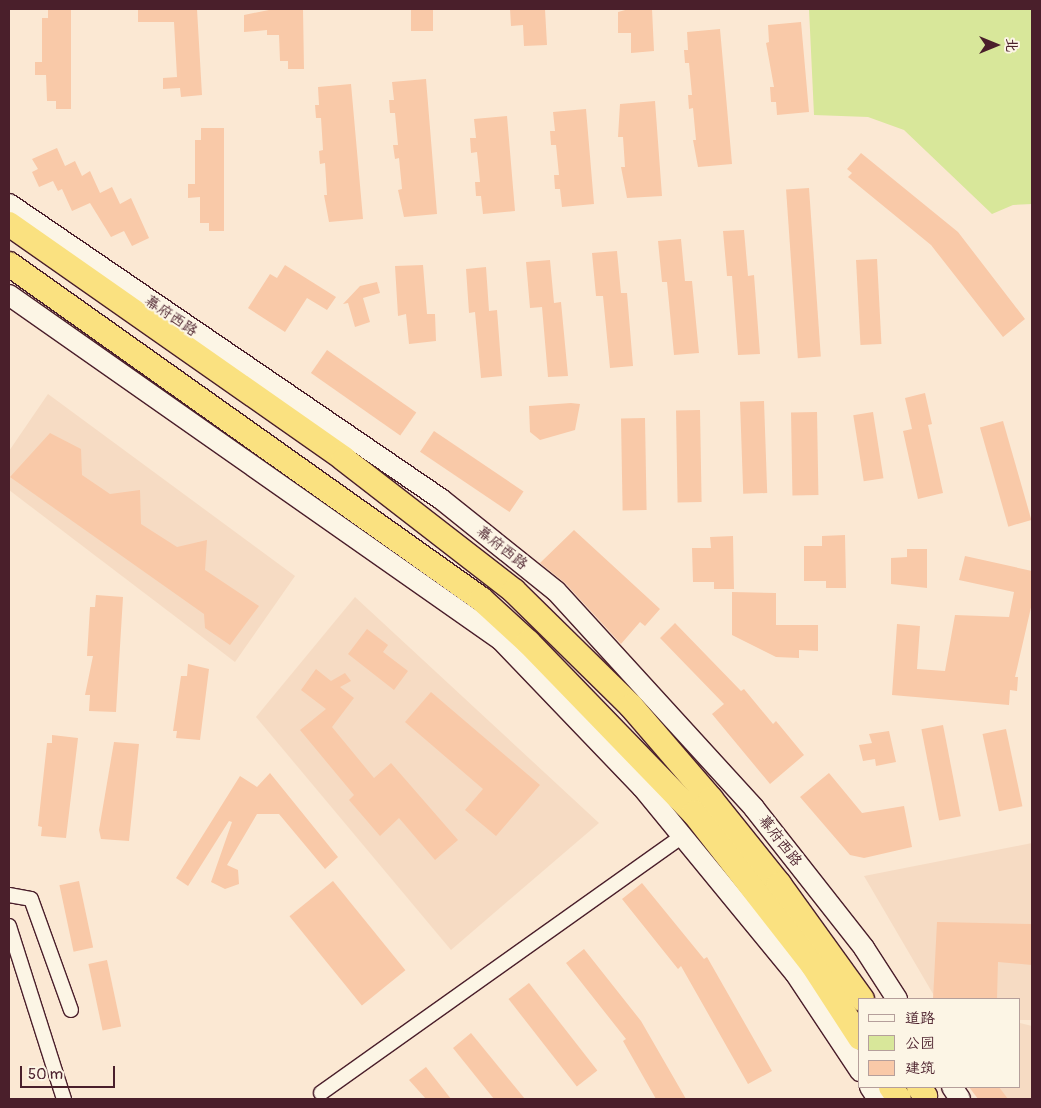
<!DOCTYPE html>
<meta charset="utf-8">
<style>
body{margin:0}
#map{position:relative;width:1041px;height:1108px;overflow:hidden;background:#fbe8d3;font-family:Pangolin,"LXGW WenKai TC",sans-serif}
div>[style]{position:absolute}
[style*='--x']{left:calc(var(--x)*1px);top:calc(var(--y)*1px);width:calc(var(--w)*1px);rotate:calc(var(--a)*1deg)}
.built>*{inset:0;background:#f6dbc3}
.green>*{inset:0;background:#d8e79a}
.building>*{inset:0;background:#f9c9a8;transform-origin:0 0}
.roads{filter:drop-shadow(1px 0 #4a1f2b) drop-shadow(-1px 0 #4a1f2b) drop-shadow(0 1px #4a1f2b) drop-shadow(0 -1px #4a1f2b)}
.minor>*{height:14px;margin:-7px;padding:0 7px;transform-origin:7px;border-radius:7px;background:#fcf5e5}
.secondary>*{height:20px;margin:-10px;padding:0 10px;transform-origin:10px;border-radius:10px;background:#fcf5e5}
.trunk>*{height:24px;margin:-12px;padding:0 12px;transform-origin:12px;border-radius:12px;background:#fae180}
span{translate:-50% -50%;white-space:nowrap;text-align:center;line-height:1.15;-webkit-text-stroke:4.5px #fcf5e5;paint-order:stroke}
.street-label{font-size:15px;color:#4a1f2b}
.frame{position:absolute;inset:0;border:10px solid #4a1f2b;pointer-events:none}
.legend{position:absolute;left:858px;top:998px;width:162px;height:90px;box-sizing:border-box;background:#fcf5e5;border:1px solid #b59f9b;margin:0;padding:6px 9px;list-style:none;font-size:15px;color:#4a1f2b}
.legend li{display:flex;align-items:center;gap:10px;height:25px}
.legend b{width:25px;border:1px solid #b59f9b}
.north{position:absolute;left:971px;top:20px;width:50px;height:50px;-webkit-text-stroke:4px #fcf5e5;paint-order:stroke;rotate:90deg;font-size:14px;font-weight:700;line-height:20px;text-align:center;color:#4a1f2b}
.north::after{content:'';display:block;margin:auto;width:18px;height:22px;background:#4a1f2b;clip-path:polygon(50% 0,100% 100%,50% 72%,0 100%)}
.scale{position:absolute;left:20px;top:1066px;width:95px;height:22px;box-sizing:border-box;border:2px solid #4a1f2b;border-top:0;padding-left:6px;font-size:15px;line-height:18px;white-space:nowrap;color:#4a1f2b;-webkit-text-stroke:4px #fcf5e5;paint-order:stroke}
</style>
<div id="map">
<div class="built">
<i style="clip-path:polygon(48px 394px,295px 576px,235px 662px,9px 490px,9px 451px)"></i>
<i style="clip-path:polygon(355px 597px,599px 823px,451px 950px,256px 717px)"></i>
<i style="clip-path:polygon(1032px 843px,1032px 1020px,1020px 1020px,1020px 999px,936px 999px,864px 876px)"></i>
<i style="clip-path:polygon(1020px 1023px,1032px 1026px,1032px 1099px,995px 1099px,988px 1087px,1020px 1087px)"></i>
</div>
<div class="green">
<i style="clip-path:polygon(809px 9px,1032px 9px,1032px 204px,1013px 205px,992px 214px,904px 130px,868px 117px,814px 115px)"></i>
</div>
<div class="building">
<i style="clip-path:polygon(48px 9px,71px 9px,71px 109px,56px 109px,56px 101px,47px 101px,46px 75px,35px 75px,35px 62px,42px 62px,42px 18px,48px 18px)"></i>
<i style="clip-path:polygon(138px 9px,197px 9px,202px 95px,181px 97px,180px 88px,163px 89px,163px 78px,177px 77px,174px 22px,138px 22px)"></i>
<i style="clip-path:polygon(274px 9px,303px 9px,304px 69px,288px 69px,288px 61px,280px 61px,279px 35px,267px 35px,267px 30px,244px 32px,244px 15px)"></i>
<i style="left:411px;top:9px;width:22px;height:22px"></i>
<i style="clip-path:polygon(510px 9px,545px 9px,547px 45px,524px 46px,523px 25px,511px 26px)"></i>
<i style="clip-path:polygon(629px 9px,652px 9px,654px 51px,631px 53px,631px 33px,618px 33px,618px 12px)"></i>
<i style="clip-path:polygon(801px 22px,809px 112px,777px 115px,776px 102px,771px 102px,770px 87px,774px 87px,766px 43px,769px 42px,768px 25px)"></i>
<i style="clip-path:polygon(720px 29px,732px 164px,698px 167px,693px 140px,696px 140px,693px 108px,689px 109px,688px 95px,692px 95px,689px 63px,685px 63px,684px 50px,688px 50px,687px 32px)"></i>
<i style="clip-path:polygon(426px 79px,437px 214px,404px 217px,398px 190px,402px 189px,399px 158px,395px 159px,393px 145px,398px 145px,395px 113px,390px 113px,389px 100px,394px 100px,392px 82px)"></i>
<i style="clip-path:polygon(351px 84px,363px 219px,329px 222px,324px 195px,327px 195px,325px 163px,320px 164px,319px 151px,323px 150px,321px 118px,316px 118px,315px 105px,319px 105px,318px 87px)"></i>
<i style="clip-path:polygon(655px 101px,662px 196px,627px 198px,621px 167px,625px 167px,623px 137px,618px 137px,620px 104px)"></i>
<i style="clip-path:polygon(586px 109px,594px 204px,562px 207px,560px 189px,555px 189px,554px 175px,559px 175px,556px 145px,551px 145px,550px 131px,555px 131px,553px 112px)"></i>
<i style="clip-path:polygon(507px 116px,515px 211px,483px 214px,481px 196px,476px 196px,475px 182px,480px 182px,477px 152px,471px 153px,470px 138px,476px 138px,474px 119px)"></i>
<i style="clip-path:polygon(201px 128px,224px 128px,224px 231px,209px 231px,209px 223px,200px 223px,200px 197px,188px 198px,188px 184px,195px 184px,195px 140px,201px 140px)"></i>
<i style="clip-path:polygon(57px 148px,65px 166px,75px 161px,82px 176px,90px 171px,100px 193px,112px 187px,120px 204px,131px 198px,149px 238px,132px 246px,124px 231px,111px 237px,90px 203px,72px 211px,62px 189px,58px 191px,53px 181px,39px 187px,32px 172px,38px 169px,32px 159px)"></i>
<i style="clip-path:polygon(861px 153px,958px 232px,1025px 319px,1003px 337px,931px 245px,848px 177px,852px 173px,847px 169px)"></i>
<i style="left:809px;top:188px;width:169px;height:23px;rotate:86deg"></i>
<i style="clip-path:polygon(744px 230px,748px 276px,754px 275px,760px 354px,738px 355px,732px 276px,727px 276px,723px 231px)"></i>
<i style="clip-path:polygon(681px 239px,685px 281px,692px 281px,699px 353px,674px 355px,667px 282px,662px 282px,658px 241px)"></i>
<i style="clip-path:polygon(617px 251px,621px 293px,627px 293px,633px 366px,610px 368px,603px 296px,596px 296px,592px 253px)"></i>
<i style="left:877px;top:259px;width:85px;height:21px;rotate:87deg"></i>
<i style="clip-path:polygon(550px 260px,554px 303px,561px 302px,568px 376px,548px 377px,542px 307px,530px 308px,526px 262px)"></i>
<i style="clip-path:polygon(285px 265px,336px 297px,327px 310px,307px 298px,285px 332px,248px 308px,270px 274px,277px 278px)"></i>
<i style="clip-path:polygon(423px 265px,427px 314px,435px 314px,436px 341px,409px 344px,406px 314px,398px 316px,395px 266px)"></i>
<i style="clip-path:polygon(486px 267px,489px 311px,497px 310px,502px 376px,481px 378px,475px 312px,469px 313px,466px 269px)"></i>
<i style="clip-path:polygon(377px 282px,380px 293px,363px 298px,370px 322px,355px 327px,348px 303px,343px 304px,360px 286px)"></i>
<i style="left:327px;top:350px;width:109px;height:28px;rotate:35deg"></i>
<i style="clip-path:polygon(925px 393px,932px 424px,928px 425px,943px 493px,918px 499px,903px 431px,912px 429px,905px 398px)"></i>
<i style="left:764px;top:401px;width:92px;height:24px;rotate:88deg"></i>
<i style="clip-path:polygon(571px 403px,580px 404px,575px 430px,540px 440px,530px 432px,529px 406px)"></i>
<i style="left:700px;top:410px;width:92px;height:24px;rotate:89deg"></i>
<i style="left:817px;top:412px;width:83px;height:26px;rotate:89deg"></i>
<i style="left:873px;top:412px;width:67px;height:20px;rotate:81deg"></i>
<i style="left:645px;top:418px;width:92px;height:24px;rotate:89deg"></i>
<i style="left:1003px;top:421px;width:103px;height:24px;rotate:74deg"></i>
<i style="left:434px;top:431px;width:108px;height:25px;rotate:34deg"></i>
<i style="clip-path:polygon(50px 433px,81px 449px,82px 475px,110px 494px,140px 490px,141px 524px,177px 547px,207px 540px,205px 570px,259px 606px,230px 645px,205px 628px,204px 614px,10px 477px)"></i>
<i style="clip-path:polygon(574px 530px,660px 609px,645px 626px,640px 622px,621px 644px,565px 583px,540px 563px)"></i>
<i style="clip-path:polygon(845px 535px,846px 588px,826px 588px,826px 581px,804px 581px,804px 546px,822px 546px,822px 536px)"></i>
<i style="clip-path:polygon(733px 536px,734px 589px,714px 589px,714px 582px,693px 582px,692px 548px,711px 548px,710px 537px)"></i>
<i style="clip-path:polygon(907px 549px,927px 549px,927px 588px,891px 584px,891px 558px,907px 557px)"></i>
<i style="clip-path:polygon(965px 556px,1032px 571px,1032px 603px,1015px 677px,1018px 677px,1017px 691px,1010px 690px,1009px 705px,892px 695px,897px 624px,920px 626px,917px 669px,945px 671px,955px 615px,1009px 617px,1014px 592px,959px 580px)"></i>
<i style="clip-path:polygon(732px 592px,776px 593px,776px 625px,818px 625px,818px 651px,799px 650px,799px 658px,776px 657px,732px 635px)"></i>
<i style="clip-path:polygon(96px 595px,123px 597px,116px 712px,89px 711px,90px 695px,85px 695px,93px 656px,87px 656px,90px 607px,95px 607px)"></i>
<i style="clip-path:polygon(675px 623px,741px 691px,744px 689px,773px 724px,776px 721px,804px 755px,770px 784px,712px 714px,724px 704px,660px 638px)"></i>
<i style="clip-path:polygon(367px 629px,388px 645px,383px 652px,408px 671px,394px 690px,348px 654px)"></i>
<i style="clip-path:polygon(188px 664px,209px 669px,200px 740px,176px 738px,177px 731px,173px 731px,181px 676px,187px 676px)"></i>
<i style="clip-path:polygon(316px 669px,331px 681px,345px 673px,351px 681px,340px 687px,354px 698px,332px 727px,374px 778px,391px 763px,458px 840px,435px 860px,399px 818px,380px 836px,349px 800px,354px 795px,300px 730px,326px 709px,301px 690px)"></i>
<i style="clip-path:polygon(431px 692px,540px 785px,496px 836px,465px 810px,483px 789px,405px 722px)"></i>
<i style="left:943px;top:725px;width:93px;height:22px;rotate:79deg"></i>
<i style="left:1006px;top:729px;width:79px;height:24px;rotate:78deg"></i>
<i style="clip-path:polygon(889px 731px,896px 762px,876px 766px,875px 759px,863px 761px,859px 745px,872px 743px,869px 734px)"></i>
<i style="clip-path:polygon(52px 735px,78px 738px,66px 838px,41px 836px,42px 827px,38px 826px,47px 743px,52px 743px)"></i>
<i style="clip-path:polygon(114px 742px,139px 744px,129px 841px,101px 839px,99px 830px)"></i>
<i style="clip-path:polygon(270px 773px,338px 857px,325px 869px,279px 814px,257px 814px,227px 865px,238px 870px,239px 884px,225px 889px,211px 882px,232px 822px,229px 821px,188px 886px,176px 878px,240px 776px,257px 787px)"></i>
<i style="clip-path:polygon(829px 773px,862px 813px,904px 806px,912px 847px,864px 858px,850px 855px,800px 797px)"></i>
<i style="left:79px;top:881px;width:68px;height:20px;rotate:78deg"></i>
<i style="left:333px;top:881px;width:115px;height:56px;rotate:51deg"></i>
<i style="clip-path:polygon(642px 883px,704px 959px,707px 957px,772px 1071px,748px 1084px,681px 966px,678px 969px,622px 899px)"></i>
<i style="clip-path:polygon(937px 922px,1032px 924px,1032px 965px,998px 962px,997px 999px,933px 999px)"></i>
<i style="clip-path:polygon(584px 949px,641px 1021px,686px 1099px,656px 1099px,623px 1041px,626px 1039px,566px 963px)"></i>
<i style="left:107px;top:960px;width:68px;height:19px;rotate:78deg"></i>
<i style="left:529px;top:983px;width:111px;height:26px;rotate:52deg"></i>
<i style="clip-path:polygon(471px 1033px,525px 1099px,494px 1099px,453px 1048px)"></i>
<i style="clip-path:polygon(426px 1067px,451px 1099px,426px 1099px,409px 1080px)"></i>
<i style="clip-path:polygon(969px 1087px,999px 1087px,1008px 1099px,978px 1099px)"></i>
</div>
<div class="roads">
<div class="minor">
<i style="--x:9;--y:895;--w:22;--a:10"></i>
<i style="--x:31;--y:899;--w:118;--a:70.2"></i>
<i style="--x:9;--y:926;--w:182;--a:72.4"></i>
<i style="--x:321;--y:1093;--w:443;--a:-35.4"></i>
</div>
<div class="secondary">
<i style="--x:9;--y:204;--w:523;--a:34.33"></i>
<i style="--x:441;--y:499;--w:147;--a:38.7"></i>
<i style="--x:556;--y:591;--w:294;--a:47.6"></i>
<i style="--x:754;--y:808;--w:178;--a:51.8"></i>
<i style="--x:864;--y:948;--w:61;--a:57.1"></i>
<i style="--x:9;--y:295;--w:601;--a:35.04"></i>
<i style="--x:501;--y:640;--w:204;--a:46.2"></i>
<i style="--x:642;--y:787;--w:241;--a:50.6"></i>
<i style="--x:795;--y:973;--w:118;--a:56.4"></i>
<i style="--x:870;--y:1087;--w:14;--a:56"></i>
<i style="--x:952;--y:1087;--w:14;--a:56"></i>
</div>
<div class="trunk">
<i style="--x:9;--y:224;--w:409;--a:35"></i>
<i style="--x:344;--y:459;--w:215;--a:37.8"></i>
<i style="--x:514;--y:591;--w:164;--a:44.5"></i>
<i style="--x:631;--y:706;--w:123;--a:49.3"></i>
<i style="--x:711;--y:799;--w:109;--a:51.3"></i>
<i style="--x:779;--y:884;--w:142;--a:54.2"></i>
<i style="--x:9;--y:264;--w:579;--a:35.37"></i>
<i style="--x:481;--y:599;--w:64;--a:42.5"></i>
<i style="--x:528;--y:642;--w:238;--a:45.9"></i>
<i style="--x:694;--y:813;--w:192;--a:52"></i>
<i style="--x:812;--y:964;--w:88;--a:57"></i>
<i style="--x:891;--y:1087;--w:14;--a:56"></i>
<i style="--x:919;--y:1087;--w:11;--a:56"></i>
</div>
</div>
<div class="street-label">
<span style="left:171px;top:316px;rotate:34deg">幕府西路</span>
<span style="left:502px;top:548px;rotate:38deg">幕府西路</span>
<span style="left:780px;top:841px;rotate:52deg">幕府西路</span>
</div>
<div class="frame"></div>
<ul class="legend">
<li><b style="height:6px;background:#fcf5e5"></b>道路</li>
<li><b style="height:14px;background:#d8e79a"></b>公园</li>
<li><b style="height:14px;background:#f9c9a8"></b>建筑</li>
</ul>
<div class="north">北</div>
<div class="scale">50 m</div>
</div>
